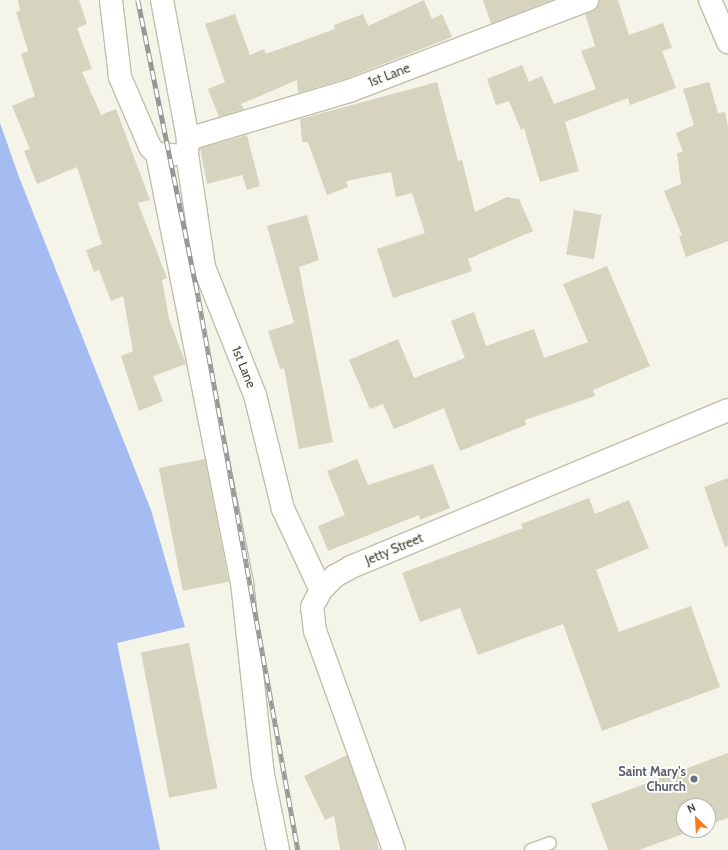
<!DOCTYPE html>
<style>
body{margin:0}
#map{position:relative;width:728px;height:850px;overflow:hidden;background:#f4f4e8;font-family:Cabin,sans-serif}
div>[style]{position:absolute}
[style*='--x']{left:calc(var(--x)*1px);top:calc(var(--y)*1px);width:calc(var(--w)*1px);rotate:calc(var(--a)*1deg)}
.water>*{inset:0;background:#a4bcf1}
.building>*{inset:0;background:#d6d4be;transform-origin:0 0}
.roads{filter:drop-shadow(1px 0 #c0bfab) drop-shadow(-1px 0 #c0bfab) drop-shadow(0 1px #c0bfab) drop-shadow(0 -1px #c0bfab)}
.service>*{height:12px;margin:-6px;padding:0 6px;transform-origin:6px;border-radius:6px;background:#fff}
.minor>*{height:22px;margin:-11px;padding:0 11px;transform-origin:11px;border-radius:11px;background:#fff}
.rail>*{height:4.5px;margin-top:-2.25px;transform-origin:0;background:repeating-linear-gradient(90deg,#fff 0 9px,#979797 0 18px);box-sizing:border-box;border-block:1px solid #979797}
.dots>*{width:11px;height:11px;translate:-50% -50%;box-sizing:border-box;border:2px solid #fff;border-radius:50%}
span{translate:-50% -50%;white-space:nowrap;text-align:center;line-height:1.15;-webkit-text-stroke:3.5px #fff;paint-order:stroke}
.street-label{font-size:13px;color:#484637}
.worship-label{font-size:13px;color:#5b616d;font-weight:700}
.right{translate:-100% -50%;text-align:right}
.north{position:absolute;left:676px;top:798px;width:40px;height:40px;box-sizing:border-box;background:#fff;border:1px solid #b6b5af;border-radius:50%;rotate:335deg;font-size:11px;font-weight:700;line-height:16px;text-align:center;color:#484637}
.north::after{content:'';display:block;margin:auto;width:14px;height:18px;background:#fc7c18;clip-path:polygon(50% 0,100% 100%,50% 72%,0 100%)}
</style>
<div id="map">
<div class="water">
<i style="clip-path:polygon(0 123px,19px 177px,151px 510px,185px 627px,117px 643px,160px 850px,0 850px)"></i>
</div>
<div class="building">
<i style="clip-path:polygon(18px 0,79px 0,87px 24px,77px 28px,92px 69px,82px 72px,101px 115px,116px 109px,150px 200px,138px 203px,167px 278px,162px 280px,169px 319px,186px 364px,153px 376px,163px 401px,139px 411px,121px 356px,133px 351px,123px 296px,111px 301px,99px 270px,94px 272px,86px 250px,102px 244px,77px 167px,37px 184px,24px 151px,30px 149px,12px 106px,35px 96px,21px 54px,28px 51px,16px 12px,20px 11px)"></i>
<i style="clip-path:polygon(424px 0,432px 19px,442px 14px,452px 37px,345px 79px,298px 93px,297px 80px,241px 104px,244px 109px,219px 117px,208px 89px,225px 82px,205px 24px,235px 14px,250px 55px,264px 49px,266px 54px,335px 29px,334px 25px,363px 14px,368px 26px)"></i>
<i style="clip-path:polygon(483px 0,552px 0,491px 24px)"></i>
<i style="clip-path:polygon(599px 0,618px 0,629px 35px,663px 23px,672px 48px,662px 51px,676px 88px,630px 105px,628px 98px,565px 122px,579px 171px,540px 182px,524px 128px,521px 130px,509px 101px,496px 105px,487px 79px,522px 65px,529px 82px,542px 76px,554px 104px,596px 89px,581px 51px,595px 46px,585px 14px,596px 8px)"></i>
<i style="clip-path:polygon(437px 82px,458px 161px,462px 160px,475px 212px,507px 197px,519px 199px,533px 231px,468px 259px,472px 271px,393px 298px,377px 249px,425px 233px,412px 193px,396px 197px,391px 172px,346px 181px,348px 187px,327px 195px,308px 142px,302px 142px,300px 119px)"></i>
<i style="clip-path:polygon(709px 82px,718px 113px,725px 112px,728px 127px,728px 241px,686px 257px,679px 236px,682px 235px,664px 191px,681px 184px,677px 153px,683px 152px,676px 133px,694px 125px,683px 89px)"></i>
<i style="clip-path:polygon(247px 135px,260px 186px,247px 190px,242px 175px,207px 184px,200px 148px)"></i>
<i style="left:574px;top:210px;width:28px;height:45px;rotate:10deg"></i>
<i style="clip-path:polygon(307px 215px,319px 260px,299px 267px,333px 442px,299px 449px,284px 368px,280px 369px,268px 331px,294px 323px,267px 226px)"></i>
<i style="clip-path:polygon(607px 266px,650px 366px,593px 390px,595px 396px,525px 420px,526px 425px,460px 451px,444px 408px,394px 429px,383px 404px,370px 409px,349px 360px,398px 339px,414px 378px,465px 358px,451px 321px,474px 312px,486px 346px,534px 329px,544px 358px,588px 342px,563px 284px)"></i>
<i style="left:205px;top:459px;width:125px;height:47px;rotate:79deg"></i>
<i style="clip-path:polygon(357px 459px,368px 485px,433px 464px,450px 508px,420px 520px,419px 515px,328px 551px,318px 526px,345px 515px,327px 471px)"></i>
<i style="clip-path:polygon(728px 478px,728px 546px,725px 547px,704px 487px)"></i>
<i style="clip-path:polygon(589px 498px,595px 514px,629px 500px,649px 548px,596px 570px,619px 632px,691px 606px,720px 687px,602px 731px,563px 624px,478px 655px,460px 608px,420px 622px,402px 573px,523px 528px,521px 524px)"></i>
<i style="left:189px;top:643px;width:148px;height:49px;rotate:79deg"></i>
<i style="clip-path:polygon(728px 753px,728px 818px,708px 825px,708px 806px,684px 806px,684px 830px,694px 830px,639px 850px,608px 850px,591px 804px)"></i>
<i style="clip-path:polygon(347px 755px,376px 836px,379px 850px,340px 850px,334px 816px,325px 820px,304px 776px)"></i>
</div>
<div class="roads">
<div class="service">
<i style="--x:531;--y:850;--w:20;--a:-20"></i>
</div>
<div class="minor">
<i style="--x:111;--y:0;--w:78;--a:83.3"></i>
<i style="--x:120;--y:77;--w:76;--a:66.8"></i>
<i style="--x:150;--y:147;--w:10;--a:45"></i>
<i style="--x:157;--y:154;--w:15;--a:4"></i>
<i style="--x:162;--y:0;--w:141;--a:79.4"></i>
<i style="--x:188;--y:139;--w:15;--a:94"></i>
<i style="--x:187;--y:154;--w:114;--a:81.4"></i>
<i style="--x:204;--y:267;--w:138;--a:68.3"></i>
<i style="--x:255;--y:395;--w:117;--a:76.2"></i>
<i style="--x:283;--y:509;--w:89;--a:64.9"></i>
<i style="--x:710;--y:0;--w:46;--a:66.8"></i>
<i style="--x:188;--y:139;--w:168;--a:-16.6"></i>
<i style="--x:349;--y:91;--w:255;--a:-20.9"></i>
<i style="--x:157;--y:154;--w:436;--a:78.8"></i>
<i style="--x:242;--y:582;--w:194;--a:83.8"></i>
<i style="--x:263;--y:775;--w:76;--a:78.7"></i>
<i style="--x:394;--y:850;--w:233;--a:-109.8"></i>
<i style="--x:315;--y:631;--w:24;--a:-97"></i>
<i style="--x:312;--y:607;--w:19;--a:-62"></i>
<i style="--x:321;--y:590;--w:20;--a:-45"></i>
<i style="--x:335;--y:576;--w:18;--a:-29"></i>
<i style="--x:351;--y:567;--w:408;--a:-22.6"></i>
</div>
</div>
<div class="rail">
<i style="--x:138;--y:0;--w:290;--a:78.5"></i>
<i style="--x:196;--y:284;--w:575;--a:79.78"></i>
</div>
<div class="dots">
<i style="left:694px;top:779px;background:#6b7280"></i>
</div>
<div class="street-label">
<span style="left:389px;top:75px;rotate:-21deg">1st Lane</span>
<span style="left:244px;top:367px;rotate:68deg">1st Lane</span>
<span style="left:394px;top:549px;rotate:-23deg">Jetty Street</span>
</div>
<div class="worship-label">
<span class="right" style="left:686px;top:779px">Saint Mary's<br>Church</span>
</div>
<div class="north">N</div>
</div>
